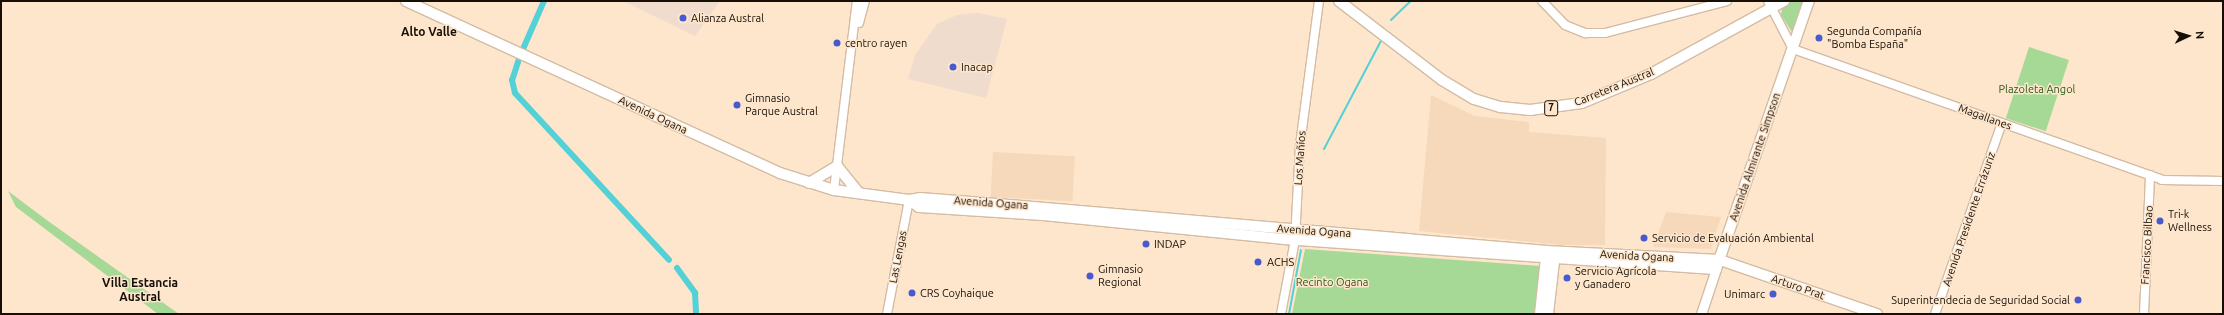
<!DOCTYPE html>
<meta charset="utf-8">
<style>
body{margin:0}
#map{position:relative;width:2224px;height:315px;overflow:hidden;background:#fee6cd;font-family:Ubuntu,sans-serif}
div>[style]{position:absolute}
[style*='--x']{left:calc(var(--x)*1px);top:calc(var(--y)*1px);width:calc(var(--w)*1px);rotate:calc(var(--a)*1deg)}
.built>*{inset:0;background:#f6d9ba;transform-origin:0 0}
.education>*{inset:0;background:#f0dccd}
.green>*{inset:0;background:#a6d995;transform-origin:0 0}
.stream>*{height:2px;margin:-1px;padding:0 1px;transform-origin:1px;border-radius:1px;background:#53d1d6}
.canal>*{height:6px;margin:-3px;padding:0 3px;transform-origin:3px;border-radius:3px;background:#53d1d6}
.roads{filter:drop-shadow(1px 0 #d3bca3) drop-shadow(-1px 0 #d3bca3) drop-shadow(0 1px #d3bca3) drop-shadow(0 -1px #d3bca3)}
.tertiary>*{height:8px;margin:-4px;padding:0 4px;transform-origin:4px;border-radius:4px;background:#fff}
.secondary>*{height:9px;margin:-4.5px;padding:0 4.5px;transform-origin:4.5px;border-radius:4.5px;background:#fff}
.primary>*{height:10px;margin:-5px;padding:0 5px;transform-origin:5px;border-radius:5px;background:#fff}
.trunk>*{height:10px;margin:-5px;padding:0 5px;transform-origin:5px;border-radius:5px;background:#fff}
.dots>*{width:11px;height:11px;translate:-50% -50%;box-sizing:border-box;border:2px solid #fee6cd;border-radius:50%}
span{translate:-50% -50%;white-space:nowrap;text-align:center;line-height:1.15;-webkit-text-stroke:3px #fee6cd;paint-order:stroke}
.shield-label span{padding:1px 3px;background:#fee6cd;border:1px solid;border-radius:3px;-webkit-text-stroke-width:0}
.shield-label{font-size:10px;color:#170f06;font-weight:700}
.poi-label{font-size:11px;color:#170f06}
.left{translate:0 -50%;text-align:left}
.right{translate:-100% -50%;text-align:right}
.street-label{font-size:11px;color:#170f06}
.park-label{font-size:11px;color:#285914}
.neighbourhood-label{font-size:12px;color:#170f06;font-weight:700}
.frame{position:absolute;inset:0;border:2px solid #170f06;pointer-events:none}
.north{position:absolute;left:2168px;top:16px;width:40px;height:40px;-webkit-text-stroke:3px #fee6cd;paint-order:stroke;rotate:86deg;font-size:11px;font-weight:700;line-height:16px;text-align:center;color:#170f06}
.north::after{content:'';display:block;margin:auto;width:14px;height:18px;background:#170f06;clip-path:polygon(50% 0,100% 100%,50% 72%,0 100%)}
</style>
<div id="map">
<div class="built">
<i style="clip-path:polygon(1431px 95px,1475px 116px,1529px 122px,1529px 132px,1606px 138px,1605px 245px,1562px 245px,1419px 231px)"></i>
<i style="left:993px;top:152px;width:82px;height:45px;rotate:3deg"></i>
<i style="clip-path:polygon(1666px 212px,1721px 217px,1711px 249px,1653px 247px)"></i>
</div>
<div class="education">
<i style="clip-path:polygon(623px 1px,720px 1px,695px 36px)"></i>
<i style="clip-path:polygon(978px 13px,1007px 19px,986px 98px,908px 79px,915px 55px,937px 24px,957px 15px)"></i>
</div>
<div class="green">
<i style="clip-path:polygon(1792px 1px,1806px 1px,1792px 32px,1781px 15px,1782px 9px)"></i>
<i style="left:2029px;top:47px;width:42px;height:75px;rotate:18deg"></i>
<i style="clip-path:polygon(8px 191px,48px 221px,179px 314px,158px 314px,16px 207px)"></i>
<i style="clip-path:polygon(1305px 249px,1540px 266px,1534px 314px,1292px 314px)"></i>
</div>
<div class="stream">
<i style="--x:1391;--y:20;--w:28;--a:-44"></i>
<i style="--x:1324;--y:149;--w:122;--a:-62.2"></i>
<i style="--x:1289;--y:314;--w:65;--a:-79.4"></i>
</div>
<div class="canal">
<i style="--x:523;--y:49;--w:52;--a:-66.4"></i>
<i style="--x:519;--y:59;--w:22;--a:108"></i>
<i style="--x:512;--y:80;--w:13;--a:77"></i>
<i style="--x:515;--y:93;--w:227;--a:47.3"></i>
<i style="--x:677;--y:268;--w:31;--a:54"></i>
<i style="--x:695;--y:293;--w:21;--a:87"></i>
</div>
<div class="roads">
<div class="tertiary">
<i style="--x:1542;--y:1;--w:33;--a:46"></i>
<i style="--x:1565;--y:25;--w:22;--a:22"></i>
<i style="--x:1585;--y:33;--w:20;--a:0"></i>
<i style="--x:1605;--y:33;--w:126;--a:-14.7"></i>
<i style="--x:1768;--y:1;--w:54;--a:62.5"></i>
<i style="--x:1793;--y:49;--w:392;--a:19.5"></i>
<i style="--x:2162;--y:180;--w:61;--a:0.9"></i>
<i style="--x:859;--y:23;--w:23;--a:-75"></i>
<i style="--x:834;--y:190;--w:190;--a:-83.1"></i>
<i style="--x:887;--y:314;--w:116;--a:-79.1"></i>
<i style="--x:1281;--y:314;--w:75;--a:-79.3"></i>
<i style="--x:1295;--y:240;--w:95;--a:-87"></i>
<i style="--x:1300;--y:145;--w:145;--a:-82.5"></i>
<i style="--x:1935;--y:314;--w:202;--a:-70.7"></i>
<i style="--x:2144;--y:314;--w:139;--a:-87.5"></i>
</div>
<div class="secondary">
<i style="--x:1701;--y:314;--w:47;--a:-71.6"></i>
</div>
<div class="primary">
<i style="--x:406;--y:1;--w:412;--a:24.7"></i>
<i style="--x:780;--y:173;--w:57;--a:17.5"></i>
<i style="--x:834;--y:190;--w:76;--a:7.6"></i>
<i style="--x:909;--y:200;--w:11;--a:-10"></i>
<i style="--x:920;--y:198;--w:90;--a:4.4"></i>
<i style="--x:1010;--y:205;--w:539;--a:4.9"></i>
<i style="--x:1547;--y:251;--w:173;--a:3"></i>
<i style="--x:1720;--y:260;--w:166;--a:19"></i>
<i style="--x:809;--y:183;--w:33;--a:-31"></i>
<i style="--x:837;--y:166;--w:35;--a:51"></i>
<i style="--x:909;--y:200;--w:12;--a:35"></i>
<i style="--x:919;--y:207;--w:124;--a:3.7"></i>
<i style="--x:1043;--y:215;--w:243;--a:5.7"></i>
<i style="--x:1285;--y:239;--w:432;--a:4"></i>
<i style="--x:1716;--y:269;--w:284;--a:-70.9"></i>
<i style="--x:1540;--y:314;--w:56;--a:-83.9"></i>
<i style="--x:1548;--y:314;--w:61;--a:-83.5"></i>
</div>
<div class="trunk">
<i style="--x:1339;--y:1;--w:130;--a:37.5"></i>
<i style="--x:1442;--y:80;--w:37;--a:31"></i>
<i style="--x:1474;--y:99;--w:28;--a:17"></i>
<i style="--x:1501;--y:107;--w:29;--a:6"></i>
<i style="--x:1530;--y:110;--w:52;--a:-7.7"></i>
<i style="--x:1582;--y:103;--w:75;--a:-22.8"></i>
<i style="--x:1651;--y:74;--w:152;--a:-28.8"></i>
</div>
</div>
<div class="dots">
<i style="left:683px;top:18px;background:#4959ce"></i>
<i style="left:1819px;top:38px;background:#4959ce"></i>
<i style="left:837px;top:43px;background:#4959ce"></i>
<i style="left:953px;top:67px;background:#4959ce"></i>
<i style="left:737px;top:105px;background:#4959ce"></i>
<i style="left:2160px;top:221px;background:#4959ce"></i>
<i style="left:1644px;top:238px;background:#4959ce"></i>
<i style="left:1146px;top:244px;background:#4959ce"></i>
<i style="left:1258px;top:262px;background:#4959ce"></i>
<i style="left:1090px;top:276px;background:#4959ce"></i>
<i style="left:1567px;top:278px;background:#4959ce"></i>
<i style="left:912px;top:293px;background:#4959ce"></i>
<i style="left:1773px;top:294px;background:#4959ce"></i>
<i style="left:2078px;top:300px;background:#4959ce"></i>
</div>
<div class="shield-label">
<span style="left:1551px;top:108px">7</span>
</div>
<div class="poi-label">
<span class="left" style="left:691px;top:18px">Alianza Austral</span>
<span class="left" style="left:1827px;top:38px">Segunda Compañía<br>"Bomba España"</span>
<span class="left" style="left:845px;top:43px">centro rayen</span>
<span class="left" style="left:961px;top:67px">Inacap</span>
<span class="left" style="left:745px;top:105px">Gimnasio<br>Parque Austral</span>
<span class="left" style="left:2168px;top:221px">Tri-k<br>Wellness</span>
<span class="left" style="left:1652px;top:238px">Servicio de Evaluación Ambiental</span>
<span class="left" style="left:1154px;top:244px">INDAP</span>
<span class="left" style="left:1267px;top:262px">ACHS</span>
<span class="left" style="left:1098px;top:276px">Gimnasio<br>Regional</span>
<span class="left" style="left:1575px;top:278px">Servicio Agrícola<br>y Ganadero</span>
<span class="left" style="left:920px;top:293px">CRS Coyhaique</span>
<span class="right" style="left:1765px;top:294px">Unimarc</span>
<span class="right" style="left:2070px;top:300px">Superintendecia de Seguridad Social</span>
</div>
<div class="street-label">
<span style="left:1614px;top:87px;rotate:-22deg">Carretera Austral</span>
<span style="left:653px;top:115px;rotate:25deg">Avenida Ogana</span>
<span style="left:1985px;top:117px;rotate:20deg">Magallanes</span>
<span style="left:1755px;top:157px;rotate:-71deg">Avenida Almirante Simpson</span>
<span style="left:1300px;top:158px;rotate:-86deg">Los Mañíos</span>
<span style="left:991px;top:203px;rotate:4deg">Avenida Ogana</span>
<span style="left:1969px;top:219px;rotate:-71deg">Avenida Presidente Errázuriz</span>
<span style="left:1314px;top:231px;rotate:4deg">Avenida Ogana</span>
<span style="left:2147px;top:245px;rotate:-87deg">Francisco Bilbao</span>
<span style="left:1637px;top:256px;rotate:3deg">Avenida Ogana</span>
<span style="left:898px;top:257px;rotate:-79deg">Las Lengas</span>
<span style="left:1798px;top:287px;rotate:19deg">Arturo Prat</span>
</div>
<div class="park-label">
<span style="left:2037px;top:89px">Plazoleta Angol</span>
<span style="left:1332px;top:282px">Recinto Ogana</span>
</div>
<div class="neighbourhood-label">
<span style="left:429px;top:32px">Alto Valle</span>
<span style="left:140px;top:290px">Villa Estancia<br>Austral</span>
</div>
<div class="frame"></div>
<div class="north">N</div>
</div>
